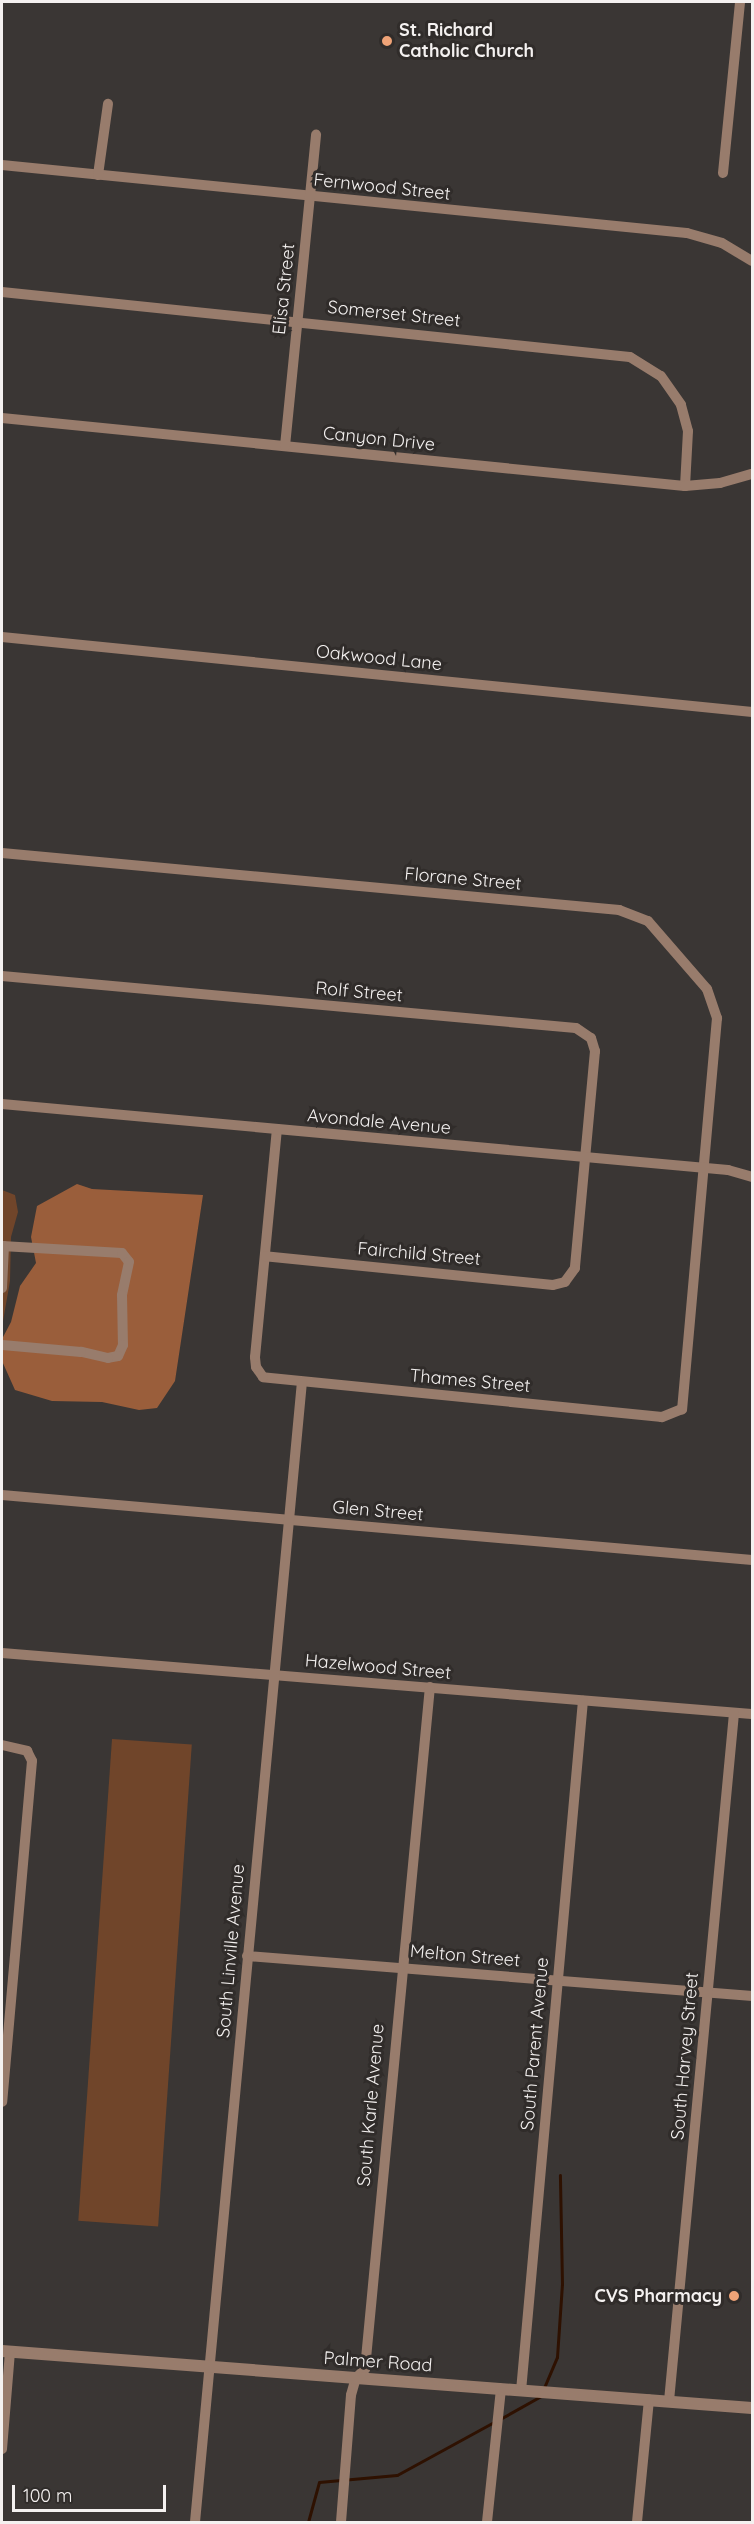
<!DOCTYPE html>
<style>
body{margin:0}
#map{position:relative;width:754px;height:2524px;overflow:hidden;background:#3a3634;font-family:Quicksand,sans-serif}
div>[style]{position:absolute}
[style*='--x']{left:calc(var(--x)*1px);top:calc(var(--y)*1px);width:calc(var(--w)*1px);rotate:calc(var(--a)*1deg)}
.green>*{inset:0;background:#70452a;transform-origin:0 0}
.forest>*{inset:0;background:#9a5e3b}
.stream>*{height:3px;margin:-1.5px;padding:0 1.5px;transform-origin:1.5px;border-radius:1.5px;background:#2e1101}
.minor>*{height:10px;margin:-5px;padding:0 5px;transform-origin:5px;border-radius:5px;background:#987c6c}
.tertiary>*{height:12px;margin:-6px;padding:0 6px;transform-origin:6px;border-radius:6px;background:#987c6c}
.dots>*{width:16px;height:16px;translate:-50% -50%;box-sizing:border-box;border:3px solid #302c2a;border-radius:50%}
span{translate:-50% -50%;white-space:nowrap;text-align:center;line-height:1.15;-webkit-text-stroke:6px #302c2a;paint-order:stroke}
.poi-label{font-size:18px;color:#f4f1f0;font-weight:700}
.left{translate:0 -50%;text-align:left}
.right{translate:-100% -50%;text-align:right}
.street-label{font-size:18px;color:#f4f1f0}
.frame{position:absolute;inset:0;border:3px solid #f4f1f0;pointer-events:none}
.scale{position:absolute;left:12px;top:2485px;width:154px;height:27px;box-sizing:border-box;border:3px solid #f4f1f0;border-top:0;padding-left:8px;font-size:18px;line-height:21px;white-space:nowrap;color:#f4f1f0;-webkit-text-stroke:4px #302c2a;paint-order:stroke}
</style>
<div id="map">
<div class="green">
<i style="clip-path:polygon(2px 1190px,15px 1195px,18px 1212px,11px 1237px,10px 1281px,2px 1327px)"></i>
<i style="left:112px;top:1739px;width:80px;height:483px;rotate:4deg"></i>
</div>
<div class="forest">
<i style="clip-path:polygon(77px 1184px,92px 1189px,203px 1195px,175px 1381px,157px 1408px,139px 1410px,102px 1402px,52px 1401px,15px 1390px,2px 1361px,2px 1339px,11px 1322px,20px 1286px,36px 1263px,31px 1237px,37px 1206px)"></i>
</div>
<div class="stream">
<i style="--x:543;--y:2390;--w:36;--a:-67"></i>
<i style="--x:557;--y:2357;--w:73;--a:-86.1"></i>
<i style="--x:562;--y:2284;--w:109;--a:-91.1"></i>
<i style="--x:500;--y:2419;--w:47;--a:-29.3"></i>
<i style="--x:308;--y:2522;--w:41;--a:-74.6"></i>
<i style="--x:319;--y:2482;--w:78;--a:-5.1"></i>
<i style="--x:397;--y:2475;--w:111;--a:-28.7"></i>
</div>
<div class="minor">
<i style="--x:2;--y:165;--w:688;--a:5.67"></i>
<i style="--x:687;--y:233;--w:36;--a:16"></i>
<i style="--x:722;--y:243;--w:35;--a:31"></i>
<i style="--x:723;--y:173;--w:172;--a:-84.3"></i>
<i style="--x:98;--y:175;--w:72;--a:-82"></i>
<i style="--x:2;--y:292;--w:631;--a:5.91"></i>
<i style="--x:630;--y:357;--w:36;--a:32"></i>
<i style="--x:661;--y:376;--w:35;--a:55"></i>
<i style="--x:681;--y:405;--w:27;--a:75"></i>
<i style="--x:688;--y:431;--w:55;--a:93.1"></i>
<i style="--x:2;--y:418;--w:686;--a:5.69"></i>
<i style="--x:685;--y:486;--w:35;--a:-5"></i>
<i style="--x:720;--y:483;--w:33;--a:-16"></i>
<i style="--x:285;--y:446;--w:313;--a:-84.3"></i>
<i style="--x:2;--y:637;--w:754;--a:5.71"></i>
<i style="--x:2;--y:853;--w:620;--a:5.28"></i>
<i style="--x:619;--y:910;--w:31;--a:21"></i>
<i style="--x:648;--y:921;--w:90;--a:49.1"></i>
<i style="--x:707;--y:989;--w:31;--a:71"></i>
<i style="--x:717;--y:1018;--w:393;--a:95.1"></i>
<i style="--x:682;--y:1409;--w:22;--a:158"></i>
<i style="--x:662;--y:1417;--w:401;--a:-174.3"></i>
<i style="--x:263;--y:1377;--w:12;--a:-125"></i>
<i style="--x:256;--y:1367;--w:10;--a:-96"></i>
<i style="--x:255;--y:1357;--w:229;--a:-84.5"></i>
<i style="--x:2;--y:976;--w:576;--a:5.18"></i>
<i style="--x:576;--y:1028;--w:18;--a:34"></i>
<i style="--x:591;--y:1038;--w:14;--a:73"></i>
<i style="--x:595;--y:1051;--w:218;--a:95.3"></i>
<i style="--x:575;--y:1268;--w:17;--a:126"></i>
<i style="--x:565;--y:1282;--w:12;--a:166"></i>
<i style="--x:553;--y:1285;--w:289;--a:-174.3"></i>
<i style="--x:2;--y:1104;--w:729;--a:5.19"></i>
<i style="--x:728;--y:1170;--w:25;--a:16"></i>
<i style="--x:2;--y:1246;--w:120;--a:3.3"></i>
<i style="--x:122;--y:1253;--w:11;--a:52"></i>
<i style="--x:129;--y:1262;--w:34;--a:102"></i>
<i style="--x:122;--y:1295;--w:50;--a:88.9"></i>
<i style="--x:123;--y:1345;--w:12;--a:114"></i>
<i style="--x:118;--y:1356;--w:10;--a:169"></i>
<i style="--x:108;--y:1358;--w:28;--a:-167"></i>
<i style="--x:81;--y:1352;--w:79;--a:-174.9"></i>
<i style="--x:2;--y:1288;--w:42;--a:-87.3"></i>
<i style="--x:2;--y:1495;--w:753;--a:4.95"></i>
<i style="--x:2;--y:1653;--w:752;--a:4.65"></i>
<i style="--x:2;--y:1745;--w:26;--a:13"></i>
<i style="--x:27;--y:1751;--w:11;--a:63"></i>
<i style="--x:32;--y:1761;--w:342;--a:95"></i>
<i style="--x:247;--y:1956;--w:507;--a:4.53"></i>
<i style="--x:521;--y:2391;--w:693;--a:-84.87"></i>
<i style="--x:669;--y:2401;--w:691;--a:-84.6"></i>
<i style="--x:2;--y:2449;--w:97;--a:-85.3"></i>
<i style="--x:195;--y:2522;--w:1145;--a:-84.64"></i>
<i style="--x:341;--y:2522;--w:127;--a:-85.5"></i>
<i style="--x:351;--y:2395;--w:18;--a:-74"></i>
<i style="--x:356;--y:2378;--w:13;--a:-45"></i>
<i style="--x:365;--y:2369;--w:685;--a:-84.56"></i>
<i style="--x:487;--y:2522;--w:134;--a:-84"></i>
<i style="--x:637;--y:2522;--w:123;--a:-84.4"></i>
</div>
<div class="tertiary">
<i style="--x:2;--y:2351;--w:752;--a:4.35"></i>
</div>
<div class="dots">
<i style="left:387px;top:41px;background:#efa377"></i>
<i style="left:734px;top:2296px;background:#efa377"></i>
</div>
<div class="poi-label">
<span class="left" style="left:399px;top:41px">St. Richard<br>Catholic Church</span>
<span class="right" style="left:722px;top:2296px">CVS Pharmacy</span>
</div>
<div class="street-label">
<span style="left:382px;top:187px;rotate:6deg">Fernwood Street</span>
<span style="left:284px;top:289px;rotate:-84deg">Elisa Street</span>
<span style="left:394px;top:314px;rotate:6deg">Somerset Street</span>
<span style="left:379px;top:439px;rotate:6deg">Canyon Drive</span>
<span style="left:379px;top:658px;rotate:6deg">Oakwood Lane</span>
<span style="left:463px;top:879px;rotate:5deg">Florane Street</span>
<span style="left:359px;top:992px;rotate:5deg">Rolf Street</span>
<span style="left:379px;top:1122px;rotate:5deg">Avondale Avenue</span>
<span style="left:419px;top:1254px;rotate:5deg">Fairchild Street</span>
<span style="left:470px;top:1381px;rotate:5deg">Thames Street</span>
<span style="left:378px;top:1511px;rotate:5deg">Glen Street</span>
<span style="left:378px;top:1667px;rotate:5deg">Hazelwood Street</span>
<span style="left:231px;top:1951px;rotate:-85deg">South Linville Avenue</span>
<span style="left:465px;top:1956px;rotate:5deg">Melton Street</span>
<span style="left:535px;top:2044px;rotate:-85deg">South Parent Avenue</span>
<span style="left:685px;top:2056px;rotate:-85deg">South Harvey Street</span>
<span style="left:371px;top:2105px;rotate:-85deg">South Karle Avenue</span>
<span style="left:378px;top:2362px;rotate:4deg">Palmer Road</span>
</div>
<div class="frame"></div>
<div class="scale">100 m</div>
</div>
